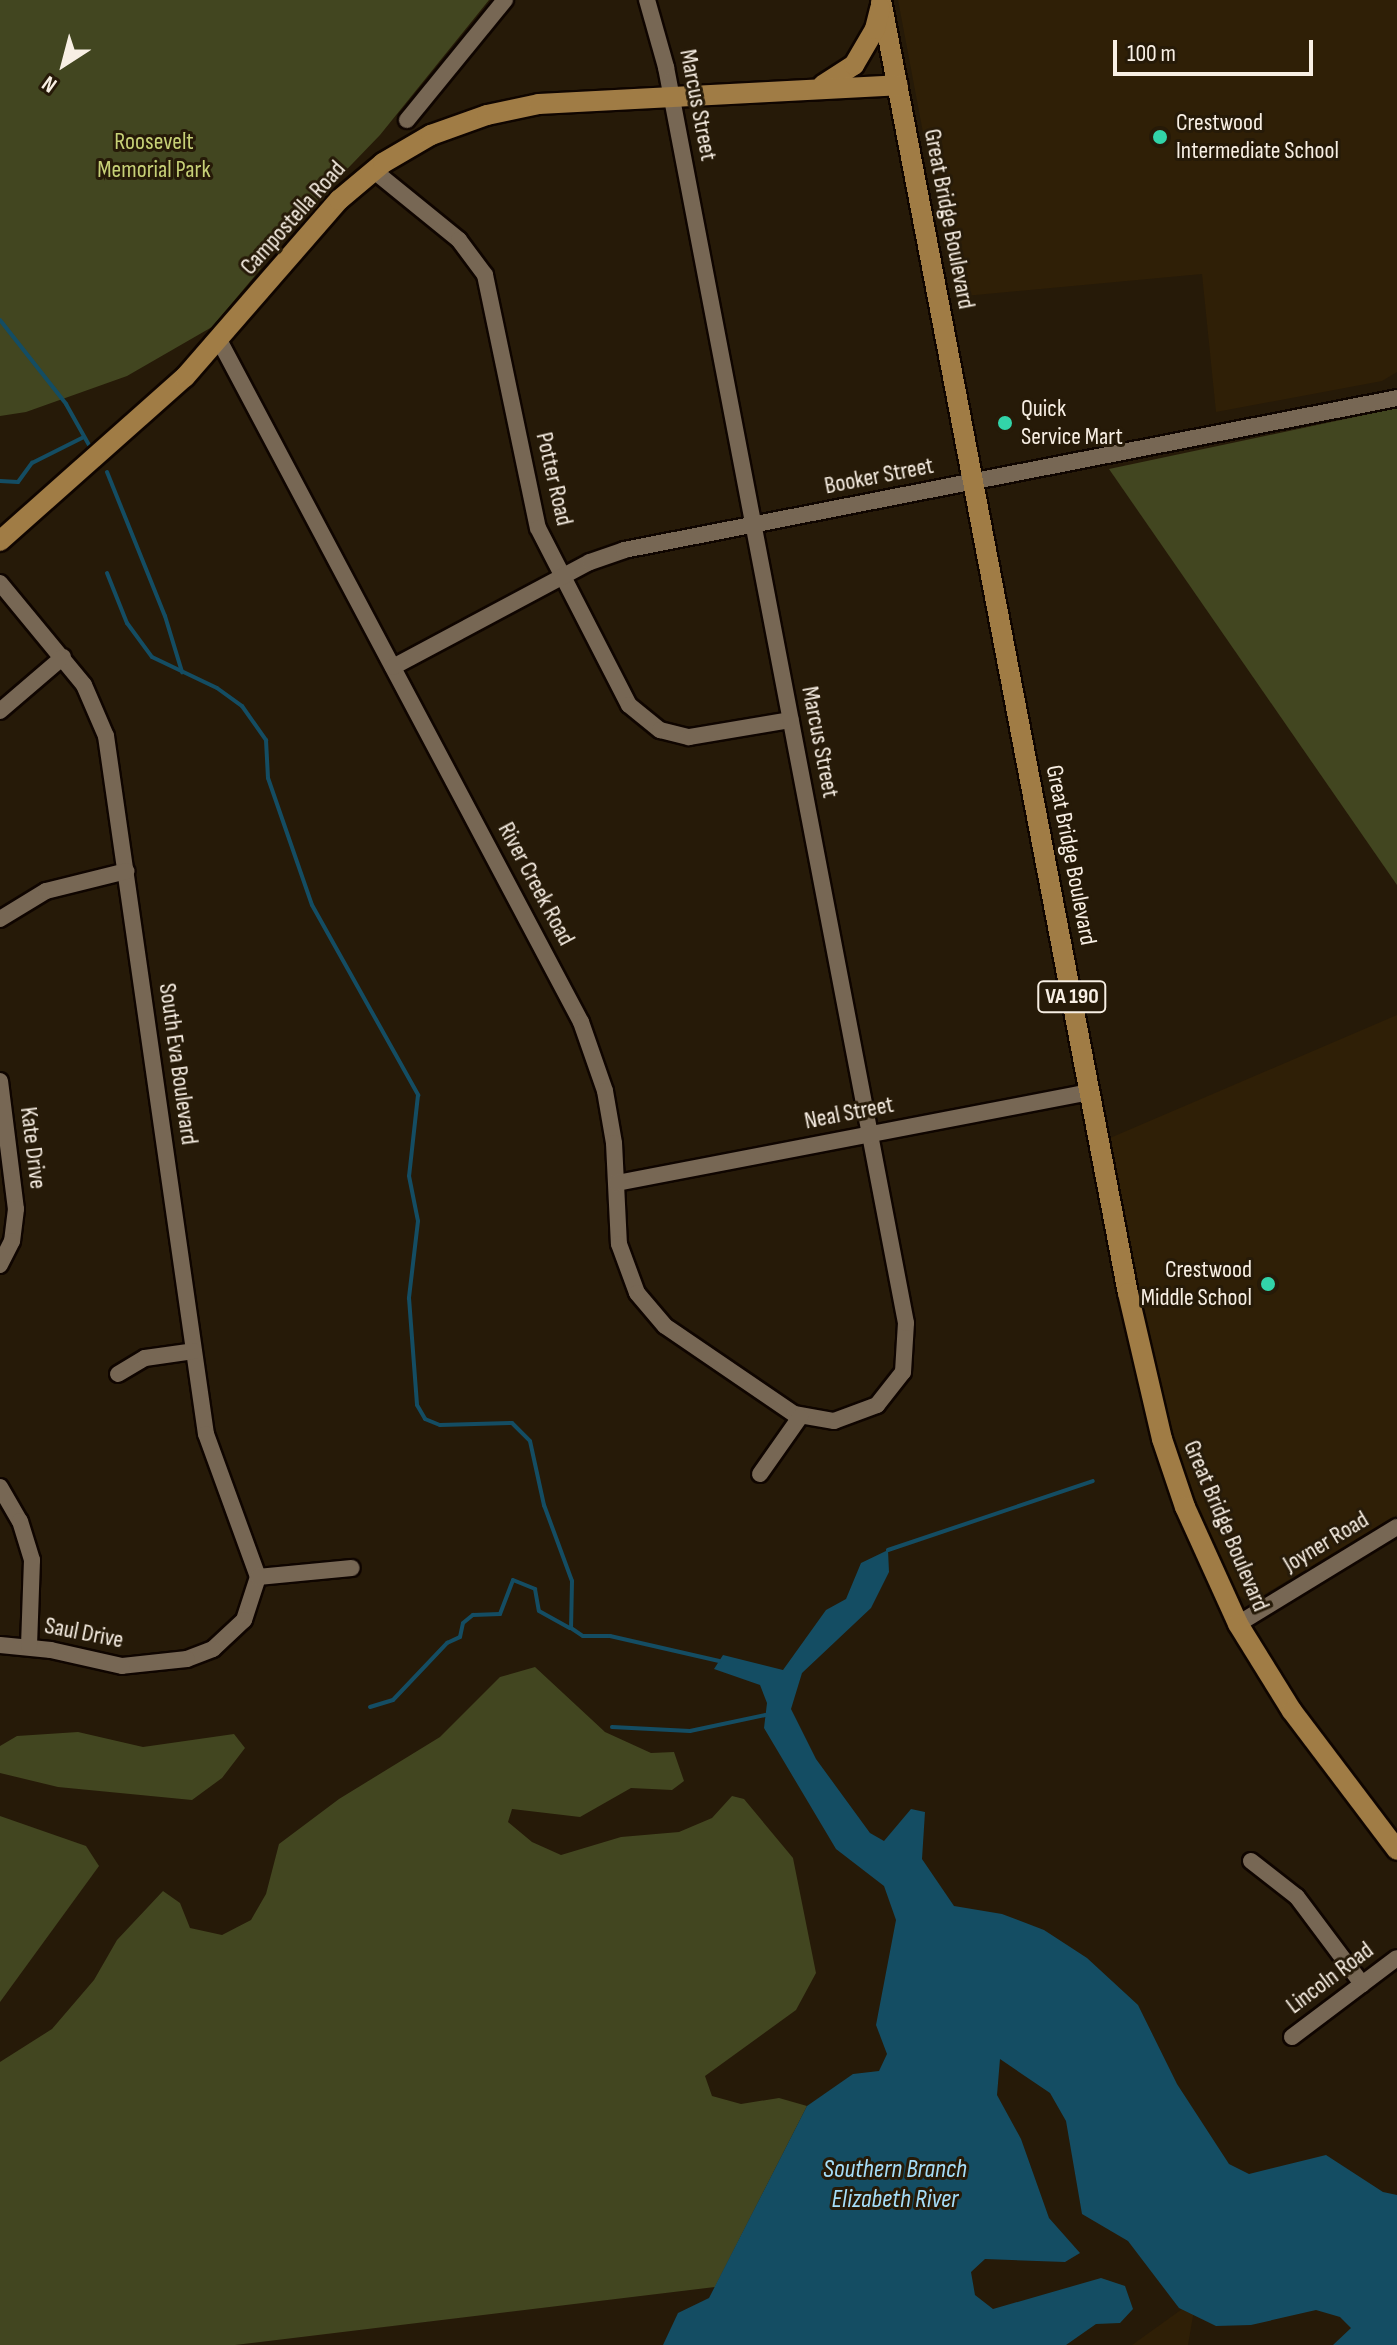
<!DOCTYPE html>
<style>
body{margin:0}
#map{position:relative;width:1397px;height:2345px;overflow:hidden;background:#261a08;font-family:"Sofia Sans Condensed",sans-serif}
div>[style]{position:absolute}
[style*='--x']{left:calc(var(--x)*1px);top:calc(var(--y)*1px);width:calc(var(--w)*1px);rotate:calc(var(--a)*1deg)}
.built>*{inset:0;background:#2f1f06}
.green>*{inset:0;background:#424620}
.water>*{inset:0;background:#144d63}
.stream>*{height:4px;margin:-2px;padding:0 2px;transform-origin:2px;border-radius:2px;background:#144d63}
.roads{filter:drop-shadow(2px 0 #0f0500) drop-shadow(-2px 0 #0f0500) drop-shadow(0 2px #0f0500) drop-shadow(0 -2px #0f0500)}
.minor>*{height:16px;margin:-8px;padding:0 8px;transform-origin:8px;border-radius:8px;background:#776754}
.major>*{height:20px;margin:-10px;padding:0 10px;transform-origin:10px;border-radius:10px;background:#a07c45}
.dots>*{width:22px;height:22px;translate:-50% -50%;box-sizing:border-box;border:4px solid #261a08;border-radius:50%}
span{translate:-50% -50%;white-space:nowrap;text-align:center;line-height:1.15;-webkit-text-stroke:6px #261a08;paint-order:stroke}
.shield-label span{padding:2px 6px;background:#261a08;border:2px solid;border-radius:6px;-webkit-text-stroke-width:0}
.shield-label{font-size:22px;color:#f8efe4;font-weight:700}
.street-label{font-size:24px;color:#f8efe4}
.poi-label{font-size:24px;color:#f8efe4}
.left{translate:0 -50%;text-align:left}
.right{translate:-100% -50%;text-align:right}
.park-label{font-size:24px;color:#c7d177}
.water-label{font-size:26px;color:#a6def9;font-style:italic}
.north{position:absolute;left:24px;top:24px;width:80px;height:80px;-webkit-text-stroke:6px #261a08;paint-order:stroke;rotate:216deg;font-size:22px;font-weight:700;line-height:32px;text-align:center;color:#f8efe4}
.north::after{content:'';display:block;margin:auto;width:28px;height:36px;background:#f8efe4;clip-path:polygon(50% 0,100% 100%,50% 72%,0 100%)}
.scale{position:absolute;left:1113px;top:40px;width:200px;height:36px;box-sizing:border-box;border:4px solid #f8efe4;border-top:0;padding-left:10px;font-size:24px;line-height:28px;white-space:nowrap;color:#f8efe4;-webkit-text-stroke:6px #261a08;paint-order:stroke}
</style>
<div id="map">
<div class="built">
<i style="clip-path:polygon(898px 0,1397px 0,1397px 372px,1382px 381px,1216px 412px,1202px 274px,954px 297px)"></i>
<i style="clip-path:polygon(1397px 1015px,1397px 1515px,1250px 1603px,1228px 1588px,1167px 1430px,1110px 1138px)"></i>
<i style="clip-path:polygon(1196px 2299px,1188px 2345px,1132px 2345px)"></i>
</div>
<div class="green">
<i style="clip-path:polygon(0 0,489px 0,380px 135px,325px 192px,212px 327px,127px 376px,26px 412px,0 416px)"></i>
<i style="clip-path:polygon(1397px 408px,1397px 885px,1109px 469px)"></i>
<i style="clip-path:polygon(535px 1667px,605px 1732px,651px 1753px,674px 1752px,684px 1781px,672px 1790px,631px 1788px,580px 1817px,512px 1809px,508px 1822px,532px 1842px,561px 1855px,621px 1837px,679px 1832px,712px 1818px,732px 1796px,744px 1799px,793px 1858px,816px 1973px,796px 2010px,705px 2076px,712px 2096px,741px 2104px,779px 2098px,807px 2106px,715px 2287px,235px 2345px,0 2345px,0 2062px,52px 2029px,94px 1980px,117px 1940px,163px 1891px,180px 1903px,190px 1928px,222px 1935px,251px 1920px,266px 1894px,279px 1844px,339px 1799px,440px 1737px,500px 1677px)"></i>
<i style="clip-path:polygon(78px 1732px,143px 1747px,234px 1734px,245px 1748px,222px 1778px,192px 1800px,58px 1787px,0 1773px,0 1746px,17px 1736px)"></i>
<i style="clip-path:polygon(0 1816px,86px 1846px,99px 1866px,0 2002px)"></i>
</div>
<div class="water">
<i style="clip-path:polygon(888px 1550px,889px 1572px,871px 1608px,802px 1673px,791px 1709px,816px 1759px,870px 1833px,884px 1841px,911px 1809px,925px 1812px,922px 1859px,954px 1906px,1002px 1914px,1044px 1930px,1087px 1958px,1138px 2005px,1177px 2084px,1229px 2164px,1249px 2174px,1326px 2155px,1383px 2192px,1397px 2195px,1397px 2345px,1333px 2345px,1351px 2328px,1340px 2317px,1316px 2310px,1251px 2325px,1216px 2326px,1179px 2308px,1128px 2241px,1082px 2214px,1066px 2121px,1050px 2093px,1000px 2059px,997px 2095px,1021px 2139px,1049px 2218px,1080px 2253px,1065px 2262px,985px 2259px,971px 2272px,975px 2295px,993px 2309px,1101px 2278px,1125px 2286px,1133px 2309px,1120px 2323px,1096px 2324px,1066px 2345px,663px 2345px,678px 2313px,709px 2298px,807px 2106px,853px 2074px,879px 2071px,887px 2054px,876px 2025px,896px 1920px,884px 1886px,836px 1849px,764px 1728px,767px 1703px,760px 1685px,714px 1669px,723px 1655px,783px 1670px,826px 1610px,846px 1599px,861px 1563px)"></i>
</div>
<div class="stream">
<i style="--x:0;--y:320;--w:107;--a:51.8"></i>
<i style="--x:66;--y:404;--w:47;--a:60.7"></i>
<i style="--x:107;--y:472;--w:155;--a:68.1"></i>
<i style="--x:165;--y:616;--w:59;--a:73.1"></i>
<i style="--x:0;--y:481;--w:18;--a:3"></i>
<i style="--x:18;--y:482;--w:24;--a:-54"></i>
<i style="--x:32;--y:463;--w:58;--a:-26.6"></i>
<i style="--x:107;--y:573;--w:54;--a:68.2"></i>
<i style="--x:127;--y:623;--w:42;--a:53.7"></i>
<i style="--x:152;--y:657;--w:72;--a:25.5"></i>
<i style="--x:217;--y:688;--w:31;--a:36"></i>
<i style="--x:242;--y:706;--w:42;--a:54.8"></i>
<i style="--x:266;--y:740;--w:38;--a:87"></i>
<i style="--x:268;--y:778;--w:134;--a:70.9"></i>
<i style="--x:312;--y:905;--w:218;--a:60.8"></i>
<i style="--x:418;--y:1095;--w:81;--a:96.3"></i>
<i style="--x:409;--y:1176;--w:46;--a:78.7"></i>
<i style="--x:418;--y:1221;--w:78;--a:96.7"></i>
<i style="--x:409;--y:1298;--w:107;--a:85.7"></i>
<i style="--x:417;--y:1405;--w:16;--a:60"></i>
<i style="--x:425;--y:1419;--w:16;--a:22"></i>
<i style="--x:440;--y:1425;--w:72;--a:-1.6"></i>
<i style="--x:512;--y:1423;--w:25;--a:45"></i>
<i style="--x:530;--y:1441;--w:66;--a:77.7"></i>
<i style="--x:544;--y:1505;--w:81;--a:69.8"></i>
<i style="--x:572;--y:1581;--w:47;--a:91.2"></i>
<i style="--x:571;--y:1628;--w:14;--a:34"></i>
<i style="--x:583;--y:1636;--w:27;--a:0"></i>
<i style="--x:610;--y:1636;--w:112;--a:12.9"></i>
<i style="--x:888;--y:1550;--w:216;--a:-18.6"></i>
<i style="--x:370;--y:1707;--w:24;--a:-17"></i>
<i style="--x:393;--y:1700;--w:79;--a:-46.5"></i>
<i style="--x:447;--y:1643;--w:14;--a:-25"></i>
<i style="--x:460;--y:1637;--w:14;--a:-78"></i>
<i style="--x:463;--y:1623;--w:13;--a:-39"></i>
<i style="--x:473;--y:1615;--w:27;--a:-2"></i>
<i style="--x:500;--y:1614;--w:36;--a:-69"></i>
<i style="--x:513;--y:1580;--w:24;--a:22"></i>
<i style="--x:535;--y:1589;--w:22;--a:80"></i>
<i style="--x:539;--y:1611;--w:35;--a:29"></i>
<i style="--x:612;--y:1727;--w:78;--a:2.9"></i>
<i style="--x:690;--y:1731;--w:77;--a:-12"></i>
</div>
<div class="roads">
<div class="minor">
<i style="--x:407;--y:120;--w:155;--a:-50.8"></i>
<i style="--x:373;--y:170;--w:111;--a:39.1"></i>
<i style="--x:459;--y:240;--w:44;--a:53.4"></i>
<i style="--x:485;--y:275;--w:258;--a:78.2"></i>
<i style="--x:538;--y:528;--w:199;--a:62.8"></i>
<i style="--x:629;--y:705;--w:40;--a:39"></i>
<i style="--x:660;--y:730;--w:30;--a:14"></i>
<i style="--x:689;--y:737;--w:103;--a:-9.5"></i>
<i style="--x:219;--y:340;--w:772;--a:62.04"></i>
<i style="--x:581;--y:1022;--w:73;--a:70.8"></i>
<i style="--x:605;--y:1091;--w:53;--a:80.2"></i>
<i style="--x:614;--y:1143;--w:101;--a:87.2"></i>
<i style="--x:619;--y:1244;--w:52;--a:69.8"></i>
<i style="--x:637;--y:1293;--w:43;--a:49.7"></i>
<i style="--x:665;--y:1326;--w:156;--a:34.3"></i>
<i style="--x:794;--y:1414;--w:41;--a:9.9"></i>
<i style="--x:834;--y:1421;--w:46;--a:-20.4"></i>
<i style="--x:877;--y:1405;--w:42;--a:-51.8"></i>
<i style="--x:903;--y:1372;--w:49;--a:-86.5"></i>
<i style="--x:906;--y:1323;--w:1279;--a:-100.82"></i>
<i style="--x:666;--y:67;--w:70;--a:-105.8"></i>
<i style="--x:0;--y:583;--w:132;--a:50.5"></i>
<i style="--x:84;--y:685;--w:56;--a:66.7"></i>
<i style="--x:106;--y:736;--w:705;--a:81.85"></i>
<i style="--x:206;--y:1434;--w:152;--a:70"></i>
<i style="--x:258;--y:1577;--w:45;--a:108"></i>
<i style="--x:244;--y:1620;--w:42;--a:136.9"></i>
<i style="--x:213;--y:1649;--w:28;--a:159"></i>
<i style="--x:187;--y:1659;--w:65;--a:173.9"></i>
<i style="--x:122;--y:1666;--w:73;--a:-167.3"></i>
<i style="--x:51;--y:1650;--w:51;--a:-174.4"></i>
<i style="--x:393;--y:667;--w:223;--a:-28.1"></i>
<i style="--x:590;--y:562;--w:36;--a:-19"></i>
<i style="--x:624;--y:550;--w:788;--a:-11.12"></i>
<i style="--x:0;--y:711;--w:83;--a:-40.6"></i>
<i style="--x:0;--y:919;--w:54;--a:-31.3"></i>
<i style="--x:46;--y:891;--w:83;--a:-13.9"></i>
<i style="--x:0;--y:1081;--w:129;--a:82.9"></i>
<i style="--x:16;--y:1209;--w:32;--a:97"></i>
<i style="--x:12;--y:1241;--w:27;--a:117"></i>
<i style="--x:617;--y:1183;--w:482;--a:-10.9"></i>
<i style="--x:118;--y:1374;--w:31;--a:-31"></i>
<i style="--x:145;--y:1358;--w:49;--a:-8.1"></i>
<i style="--x:760;--y:1474;--w:70;--a:-54.9"></i>
<i style="--x:0;--y:1487;--w:39;--a:60"></i>
<i style="--x:20;--y:1521;--w:41;--a:72.9"></i>
<i style="--x:32;--y:1560;--w:86;--a:92"></i>
<i style="--x:258;--y:1577;--w:94;--a:-5.5"></i>
<i style="--x:1238;--y:1624;--w:186;--a:-31.4"></i>
<i style="--x:1251;--y:1861;--w:58;--a:38"></i>
<i style="--x:1297;--y:1897;--w:109;--a:53.2"></i>
<i style="--x:1292;--y:2037;--w:131;--a:-37"></i>
</div>
<div class="major">
<i style="--x:881;--y:0;--w:1316;--a:79.19"></i>
<i style="--x:1128;--y:1293;--w:150;--a:76.9"></i>
<i style="--x:1162;--y:1439;--w:72;--a:71.3"></i>
<i style="--x:1185;--y:1507;--w:128;--a:65.6"></i>
<i style="--x:1238;--y:1624;--w:102;--a:58.2"></i>
<i style="--x:1292;--y:1711;--w:174;--a:52.9"></i>
<i style="--x:823;--y:85;--w:37;--a:-33"></i>
<i style="--x:854;--y:65;--w:42;--a:-59.7"></i>
<i style="--x:875;--y:29;--w:21;--a:-76"></i>
<i style="--x:0;--y:541;--w:247;--a:-41.6"></i>
<i style="--x:185;--y:377;--w:235;--a:-49"></i>
<i style="--x:339;--y:200;--w:57;--a:-40.1"></i>
<i style="--x:383;--y:163;--w:56;--a:-30.3"></i>
<i style="--x:431;--y:135;--w:59;--a:-19.7"></i>
<i style="--x:487;--y:115;--w:53;--a:-11.9"></i>
<i style="--x:539;--y:104;--w:359;--a:-3"></i>
</div>
</div>
<div class="dots">
<i style="left:1160px;top:137px;background:#32d4a9"></i>
<i style="left:1005px;top:423px;background:#32d4a9"></i>
<i style="left:1268px;top:1284px;background:#32d4a9"></i>
</div>
<div class="shield-label">
<span style="left:1072px;top:997px">VA 190</span>
</div>
<div class="street-label">
<span style="left:698px;top:105px;rotate:79deg">Marcus Street</span>
<span style="left:293px;top:218px;rotate:-48deg">Campostella Road</span>
<span style="left:949px;top:219px;rotate:79deg">Great Bridge Boulevard</span>
<span style="left:879px;top:476px;rotate:-11deg">Booker Street</span>
<span style="left:554px;top:479px;rotate:77deg">Potter Road</span>
<span style="left:820px;top:742px;rotate:79deg">Marcus Street</span>
<span style="left:1071px;top:855px;rotate:79deg">Great Bridge Boulevard</span>
<span style="left:536px;top:884px;rotate:62deg">River Creek Road</span>
<span style="left:178px;top:1064px;rotate:82deg">South Eva Boulevard</span>
<span style="left:849px;top:1113px;rotate:-11deg">Neal Street</span>
<span style="left:33px;top:1148px;rotate:83deg">Kate Drive</span>
<span style="left:1226px;top:1526px;rotate:67deg">Great Bridge Boulevard</span>
<span style="left:1326px;top:1542px;rotate:-31deg">Joyner Road</span>
<span style="left:84px;top:1633px;rotate:11deg">Saul Drive</span>
<span style="left:1330px;top:1978px;rotate:-37deg">Lincoln Road</span>
</div>
<div class="poi-label">
<span class="left" style="left:1176px;top:137px">Crestwood<br>Intermediate School</span>
<span class="left" style="left:1021px;top:423px">Quick<br>Service Mart</span>
<span class="right" style="left:1252px;top:1284px">Crestwood<br>Middle School</span>
</div>
<div class="park-label">
<span style="left:154px;top:156px">Roosevelt<br>Memorial Park</span>
</div>
<div class="water-label">
<span style="left:895px;top:2185px">Southern Branch<br>Elizabeth River</span>
</div>
<div class="north">N</div>
<div class="scale">100 m</div>
</div>
